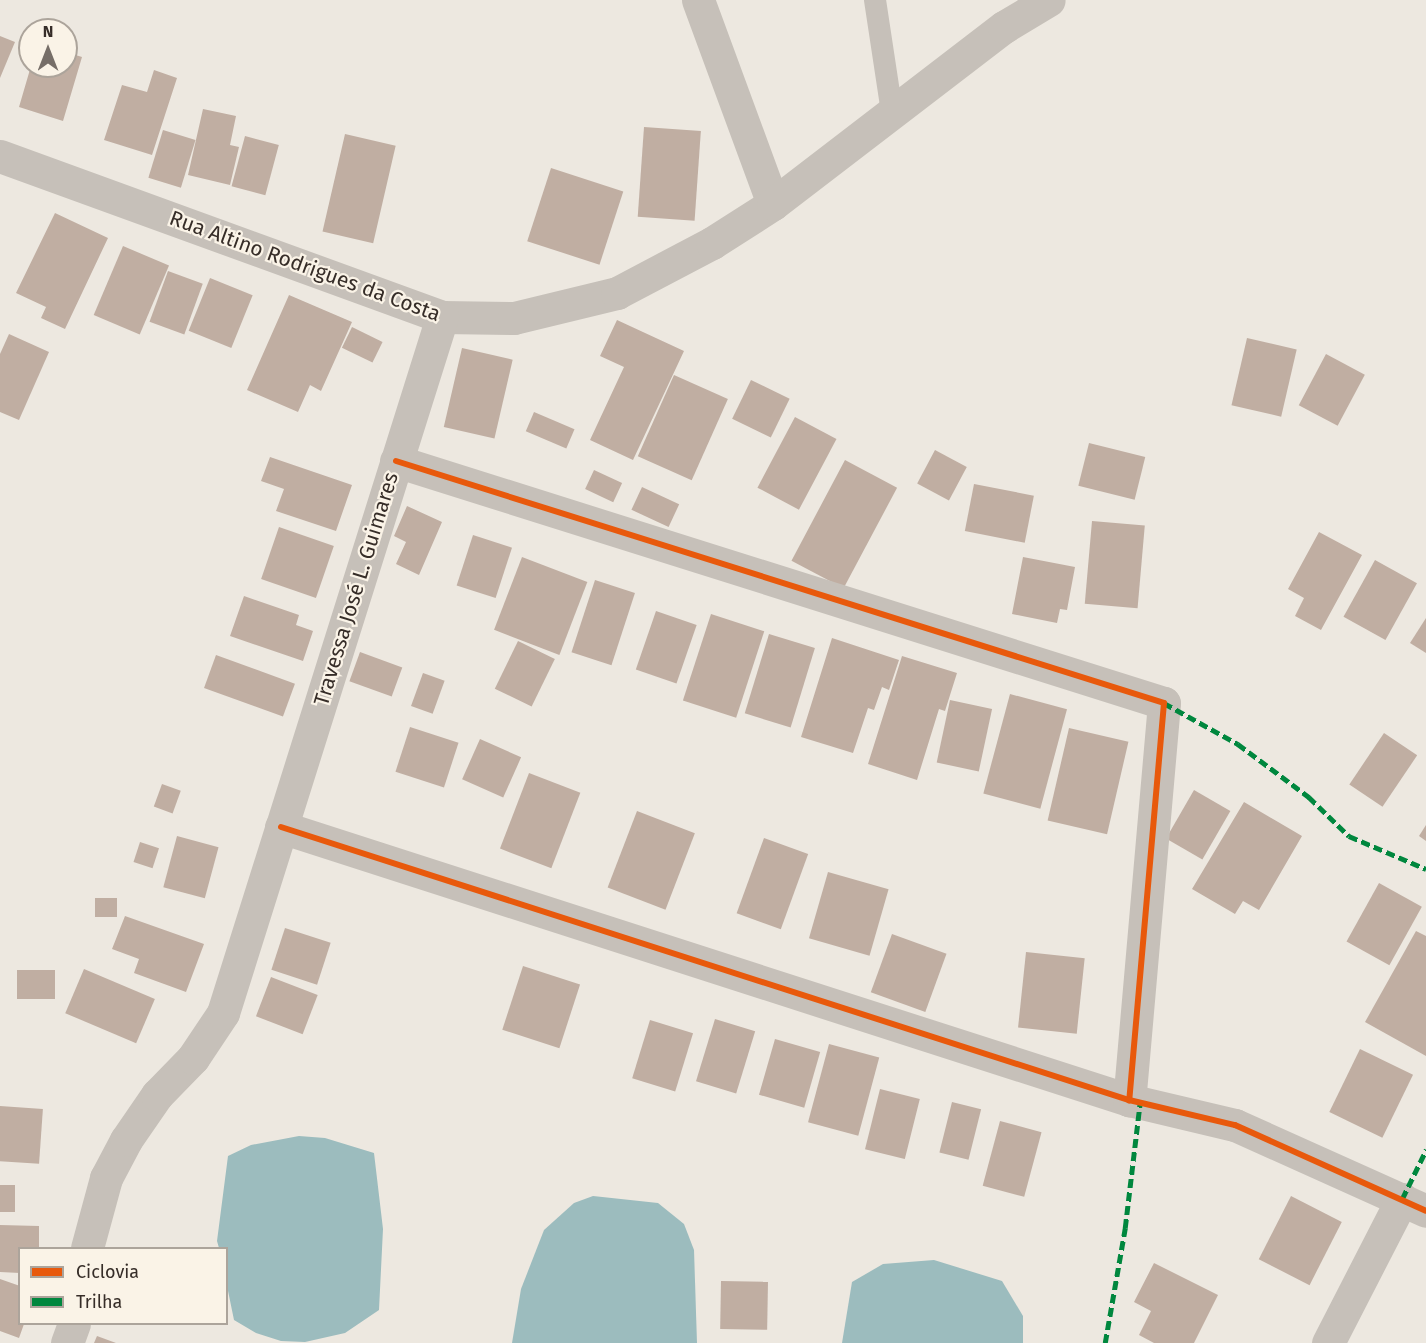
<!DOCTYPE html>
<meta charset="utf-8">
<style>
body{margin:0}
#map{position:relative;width:1426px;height:1343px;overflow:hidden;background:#ede8e0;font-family:"Fira Sans",sans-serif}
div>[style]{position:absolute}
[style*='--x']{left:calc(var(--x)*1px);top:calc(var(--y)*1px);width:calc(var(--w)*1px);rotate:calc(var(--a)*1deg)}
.water>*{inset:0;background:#9cbcbe}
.building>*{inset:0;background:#c0aea2;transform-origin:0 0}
.service>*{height:22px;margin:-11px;padding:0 11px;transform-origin:11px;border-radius:11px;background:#c6c0b9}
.minor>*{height:33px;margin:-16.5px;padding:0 16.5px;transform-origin:16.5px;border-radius:16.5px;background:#c6c0b9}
.quiet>*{height:4.5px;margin-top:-2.25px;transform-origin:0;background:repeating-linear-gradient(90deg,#00873e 0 9px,transparent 0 13.5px)}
.cycleway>*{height:6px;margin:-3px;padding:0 3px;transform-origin:3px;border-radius:3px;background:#e8590c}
span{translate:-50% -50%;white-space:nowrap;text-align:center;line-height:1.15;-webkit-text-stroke:4.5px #faf3e7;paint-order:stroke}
.street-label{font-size:21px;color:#362d28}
.legend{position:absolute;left:18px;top:1247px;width:210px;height:78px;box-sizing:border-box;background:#faf3e7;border:2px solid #aca49b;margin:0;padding:8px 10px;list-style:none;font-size:18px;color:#362d28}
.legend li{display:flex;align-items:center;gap:12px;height:30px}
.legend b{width:30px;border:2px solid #aca49b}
.north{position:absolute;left:18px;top:18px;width:60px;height:60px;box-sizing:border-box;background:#faf3e7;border:2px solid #aca49b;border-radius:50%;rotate:0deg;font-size:16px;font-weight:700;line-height:24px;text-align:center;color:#362d28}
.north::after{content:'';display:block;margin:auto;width:21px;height:27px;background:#766e68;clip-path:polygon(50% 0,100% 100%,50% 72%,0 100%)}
</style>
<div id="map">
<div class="water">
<i style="clip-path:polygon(299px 1136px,325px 1138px,374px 1153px,383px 1229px,379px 1310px,345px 1333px,305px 1342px,281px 1341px,256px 1333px,234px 1320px,227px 1286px,226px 1248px,219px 1248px,217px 1241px,228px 1156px,251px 1145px)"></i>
<i style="clip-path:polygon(593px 1196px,658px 1203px,684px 1224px,694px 1250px,697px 1343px,512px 1343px,521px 1289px,544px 1230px,574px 1203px)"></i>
<i style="clip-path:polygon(934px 1260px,1002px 1281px,1023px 1316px,1023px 1343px,842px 1343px,852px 1282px,883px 1264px)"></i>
</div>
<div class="building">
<i style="clip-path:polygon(0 36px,15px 42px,0 78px)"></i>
<i style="clip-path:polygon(66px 52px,82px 57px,63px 121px,19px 107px,31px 66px,66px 66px)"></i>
<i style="clip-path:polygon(154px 70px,177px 78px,152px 155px,104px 140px,122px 85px,147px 92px)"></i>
<i style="clip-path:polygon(203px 109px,236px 116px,230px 145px,239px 147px,230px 185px,188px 175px)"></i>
<i style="left:644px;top:127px;width:57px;height:90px;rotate:4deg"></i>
<i style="left:163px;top:130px;width:34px;height:50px;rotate:17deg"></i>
<i style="left:345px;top:134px;width:52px;height:100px;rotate:13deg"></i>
<i style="left:245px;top:136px;width:35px;height:52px;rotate:15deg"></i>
<i style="left:551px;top:168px;width:76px;height:77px;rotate:18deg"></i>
<i style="clip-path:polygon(55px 213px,108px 238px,65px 329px,41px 318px,46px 307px,16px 293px)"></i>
<i style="left:123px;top:246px;width:50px;height:75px;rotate:23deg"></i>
<i style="left:168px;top:271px;width:37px;height:54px;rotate:20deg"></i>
<i style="left:210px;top:278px;width:46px;height:57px;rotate:22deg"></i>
<i style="clip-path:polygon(289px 295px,352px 322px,321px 391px,310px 385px,298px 412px,247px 390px)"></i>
<i style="clip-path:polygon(617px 320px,684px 351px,633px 460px,590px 440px,624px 367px,600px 356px)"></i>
<i style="left:352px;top:327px;width:34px;height:23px;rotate:26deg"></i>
<i style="clip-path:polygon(9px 334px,49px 352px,19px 420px,0 412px,0 354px)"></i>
<i style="left:1247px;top:338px;width:51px;height:69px;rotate:13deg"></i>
<i style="left:462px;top:348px;width:52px;height:81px;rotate:13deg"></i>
<i style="left:1326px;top:354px;width:44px;height:58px;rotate:28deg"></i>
<i style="left:674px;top:375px;width:59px;height:89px;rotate:24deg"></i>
<i style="left:751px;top:380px;width:43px;height:43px;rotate:26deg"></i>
<i style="left:534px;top:412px;width:44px;height:21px;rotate:23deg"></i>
<i style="left:795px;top:417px;width:47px;height:80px;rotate:28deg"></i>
<i style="left:1089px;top:443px;width:58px;height:44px;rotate:14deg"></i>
<i style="left:935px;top:450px;width:36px;height:38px;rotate:28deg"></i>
<i style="clip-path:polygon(270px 457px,352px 485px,336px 531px,276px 511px,284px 489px,261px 481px)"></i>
<i style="left:845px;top:460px;width:59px;height:114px;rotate:28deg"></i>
<i style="left:594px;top:470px;width:31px;height:21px;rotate:25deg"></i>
<i style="left:974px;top:484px;width:61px;height:48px;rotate:11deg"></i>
<i style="left:642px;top:487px;width:41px;height:25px;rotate:25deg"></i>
<i style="clip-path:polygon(407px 506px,442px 522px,419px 575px,396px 564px,406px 542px,394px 536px)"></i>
<i style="left:1092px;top:521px;width:53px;height:83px;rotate:5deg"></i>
<i style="left:279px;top:527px;width:58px;height:55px;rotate:19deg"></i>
<i style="clip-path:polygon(1319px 532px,1362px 555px,1321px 630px,1295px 616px,1304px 598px,1288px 589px)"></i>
<i style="left:473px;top:535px;width:41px;height:53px;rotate:18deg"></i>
<i style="left:522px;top:557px;width:70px;height:78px;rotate:21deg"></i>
<i style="clip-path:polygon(1023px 557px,1075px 567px,1067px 610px,1060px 609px,1057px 623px,1012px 614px)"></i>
<i style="left:1375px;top:560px;width:48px;height:65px;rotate:29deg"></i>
<i style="left:595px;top:580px;width:42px;height:76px;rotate:18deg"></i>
<i style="clip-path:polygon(244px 596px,299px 615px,296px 625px,313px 631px,303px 661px,230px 636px)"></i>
<i style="left:656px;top:611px;width:43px;height:62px;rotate:19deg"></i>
<i style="left:711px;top:614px;width:56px;height:91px;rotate:18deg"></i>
<i style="clip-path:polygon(1426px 618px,1426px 653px,1410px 643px)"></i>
<i style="left:769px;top:634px;width:48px;height:83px;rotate:17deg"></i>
<i style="clip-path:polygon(832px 638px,899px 660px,889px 690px,882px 687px,874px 710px,868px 708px,853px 753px,801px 737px)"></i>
<i style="left:518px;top:641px;width:41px;height:53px;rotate:26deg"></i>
<i style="left:360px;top:652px;width:45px;height:31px;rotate:20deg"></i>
<i style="left:216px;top:655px;width:84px;height:35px;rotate:20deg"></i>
<i style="clip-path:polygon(902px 656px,957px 673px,945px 711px,939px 709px,917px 780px,868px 764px)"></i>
<i style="left:423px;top:673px;width:23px;height:35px;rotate:20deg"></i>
<i style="left:1010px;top:694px;width:59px;height:103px;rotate:15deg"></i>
<i style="left:950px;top:700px;width:43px;height:64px;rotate:12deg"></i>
<i style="left:410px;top:727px;width:51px;height:47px;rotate:18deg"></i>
<i style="left:1069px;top:728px;width:61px;height:95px;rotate:13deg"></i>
<i style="left:1384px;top:733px;width:40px;height:62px;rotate:34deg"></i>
<i style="left:480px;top:739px;width:45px;height:44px;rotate:24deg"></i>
<i style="left:529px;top:773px;width:55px;height:81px;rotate:21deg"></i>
<i style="left:162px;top:784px;width:20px;height:24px;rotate:20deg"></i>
<i style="left:1194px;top:790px;width:42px;height:56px;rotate:30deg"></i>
<i style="clip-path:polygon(1244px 802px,1302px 836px,1259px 910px,1243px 901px,1235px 914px,1192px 889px)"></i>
<i style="left:637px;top:811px;width:62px;height:82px;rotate:21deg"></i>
<i style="clip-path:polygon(1426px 825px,1426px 841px,1419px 836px)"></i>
<i style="left:177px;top:836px;width:43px;height:53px;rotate:15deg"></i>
<i style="left:764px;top:838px;width:47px;height:80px;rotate:20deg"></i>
<i style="left:140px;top:842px;width:20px;height:21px;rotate:18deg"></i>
<i style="left:828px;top:872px;width:63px;height:69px;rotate:16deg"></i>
<i style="left:1379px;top:883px;width:49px;height:67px;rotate:29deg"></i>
<i style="left:95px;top:898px;width:22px;height:19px"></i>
<i style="clip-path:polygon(125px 916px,204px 944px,186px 992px,134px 973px,139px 959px,112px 949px)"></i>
<i style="left:285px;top:928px;width:48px;height:44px;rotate:18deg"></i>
<i style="clip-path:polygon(1416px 931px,1426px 936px,1426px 1056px,1365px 1022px)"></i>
<i style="left:892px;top:934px;width:58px;height:62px;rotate:20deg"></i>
<i style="left:1026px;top:952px;width:59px;height:76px;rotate:6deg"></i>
<i style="left:523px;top:966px;width:60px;height:67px;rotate:18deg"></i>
<i style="left:84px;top:969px;width:77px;height:48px;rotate:23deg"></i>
<i style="left:17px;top:970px;width:38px;height:29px"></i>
<i style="left:271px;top:977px;width:50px;height:42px;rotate:21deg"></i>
<i style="left:715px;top:1019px;width:42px;height:65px;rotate:17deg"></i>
<i style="left:650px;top:1020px;width:45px;height:61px;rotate:17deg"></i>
<i style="left:775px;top:1039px;width:47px;height:58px;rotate:16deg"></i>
<i style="left:829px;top:1044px;width:52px;height:81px;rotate:15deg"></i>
<i style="left:1360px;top:1049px;width:59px;height:70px;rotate:26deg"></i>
<i style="left:880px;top:1089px;width:41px;height:62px;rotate:14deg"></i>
<i style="left:952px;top:1102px;width:30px;height:52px;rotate:14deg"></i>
<i style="left:0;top:1106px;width:43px;height:55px;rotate:4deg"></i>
<i style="left:1000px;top:1121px;width:43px;height:67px;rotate:15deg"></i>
<i style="left:0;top:1185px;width:15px;height:27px"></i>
<i style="left:1291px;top:1196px;width:57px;height:71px;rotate:27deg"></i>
<i style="clip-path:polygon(0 1225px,39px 1226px,39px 1248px,20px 1248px,20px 1273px,0 1272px)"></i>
<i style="clip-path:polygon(1154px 1263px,1218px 1295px,1194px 1343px,1154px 1343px,1139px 1335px,1151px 1311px,1134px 1302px)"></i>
<i style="clip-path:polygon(0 1279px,20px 1286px,20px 1324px,24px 1324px,19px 1338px,0 1331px)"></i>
<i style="left:721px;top:1281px;width:47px;height:48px;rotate:1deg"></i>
<i style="clip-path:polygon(97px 1336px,116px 1343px,94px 1343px)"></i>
</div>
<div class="service">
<i style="--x:875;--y:0;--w:113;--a:81.4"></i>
</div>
<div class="minor">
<i style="--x:698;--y:0;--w:217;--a:69.8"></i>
<i style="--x:0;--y:156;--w:470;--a:20"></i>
<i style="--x:442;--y:317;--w:72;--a:0.8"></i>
<i style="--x:514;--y:318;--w:106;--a:-13.6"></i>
<i style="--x:617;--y:293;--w:107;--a:-27.8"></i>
<i style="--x:712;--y:243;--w:72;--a:-32.6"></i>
<i style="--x:773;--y:204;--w:291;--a:-37.5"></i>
<i style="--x:1004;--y:27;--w:52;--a:-31"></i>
<i style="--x:396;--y:461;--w:805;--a:17.49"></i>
<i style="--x:1164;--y:703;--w:399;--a:95"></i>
<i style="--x:281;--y:827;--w:891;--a:17.85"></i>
<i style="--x:1129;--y:1100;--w:109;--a:13.3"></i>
<i style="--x:1235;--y:1125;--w:209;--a:24.2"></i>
<i style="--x:87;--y:1248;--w:73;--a:-74.8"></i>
<i style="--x:106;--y:1178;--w:43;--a:-62.2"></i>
<i style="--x:126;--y:1140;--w:55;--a:-55.4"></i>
<i style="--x:157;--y:1095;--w:52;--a:-45.8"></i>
<i style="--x:193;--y:1058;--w:54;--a:-56.3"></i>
<i style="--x:223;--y:1013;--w:730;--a:-72.53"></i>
<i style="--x:67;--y:1343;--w:20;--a:-70"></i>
<i style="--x:1328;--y:1343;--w:162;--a:-62.8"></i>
</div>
<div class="quiet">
<i style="--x:1164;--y:703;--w:85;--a:29"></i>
<i style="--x:1238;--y:744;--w:89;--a:36.7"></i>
<i style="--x:1309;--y:797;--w:56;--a:44.3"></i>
<i style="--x:1349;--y:836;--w:84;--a:23.2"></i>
<i style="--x:1402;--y:1199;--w:55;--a:-63.9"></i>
<i style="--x:1105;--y:1343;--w:117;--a:-80.1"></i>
<i style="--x:1125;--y:1228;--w:127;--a:-83.2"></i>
</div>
<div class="cycleway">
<i style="--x:396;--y:461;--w:805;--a:17.49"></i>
<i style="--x:1164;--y:703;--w:399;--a:95"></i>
<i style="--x:281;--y:827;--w:891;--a:17.85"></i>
<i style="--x:1129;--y:1100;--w:109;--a:13.3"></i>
<i style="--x:1235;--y:1125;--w:209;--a:24.2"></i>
</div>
<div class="street-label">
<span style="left:305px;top:266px;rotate:20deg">Rua Altino Rodrigues da Costa</span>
<span style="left:356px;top:589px;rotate:-73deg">Travessa José L. Guimares</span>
</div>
<ul class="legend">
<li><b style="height:8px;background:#e8590c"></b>Ciclovia</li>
<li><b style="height:8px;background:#00873e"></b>Trilha</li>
</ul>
<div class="north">N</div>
</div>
